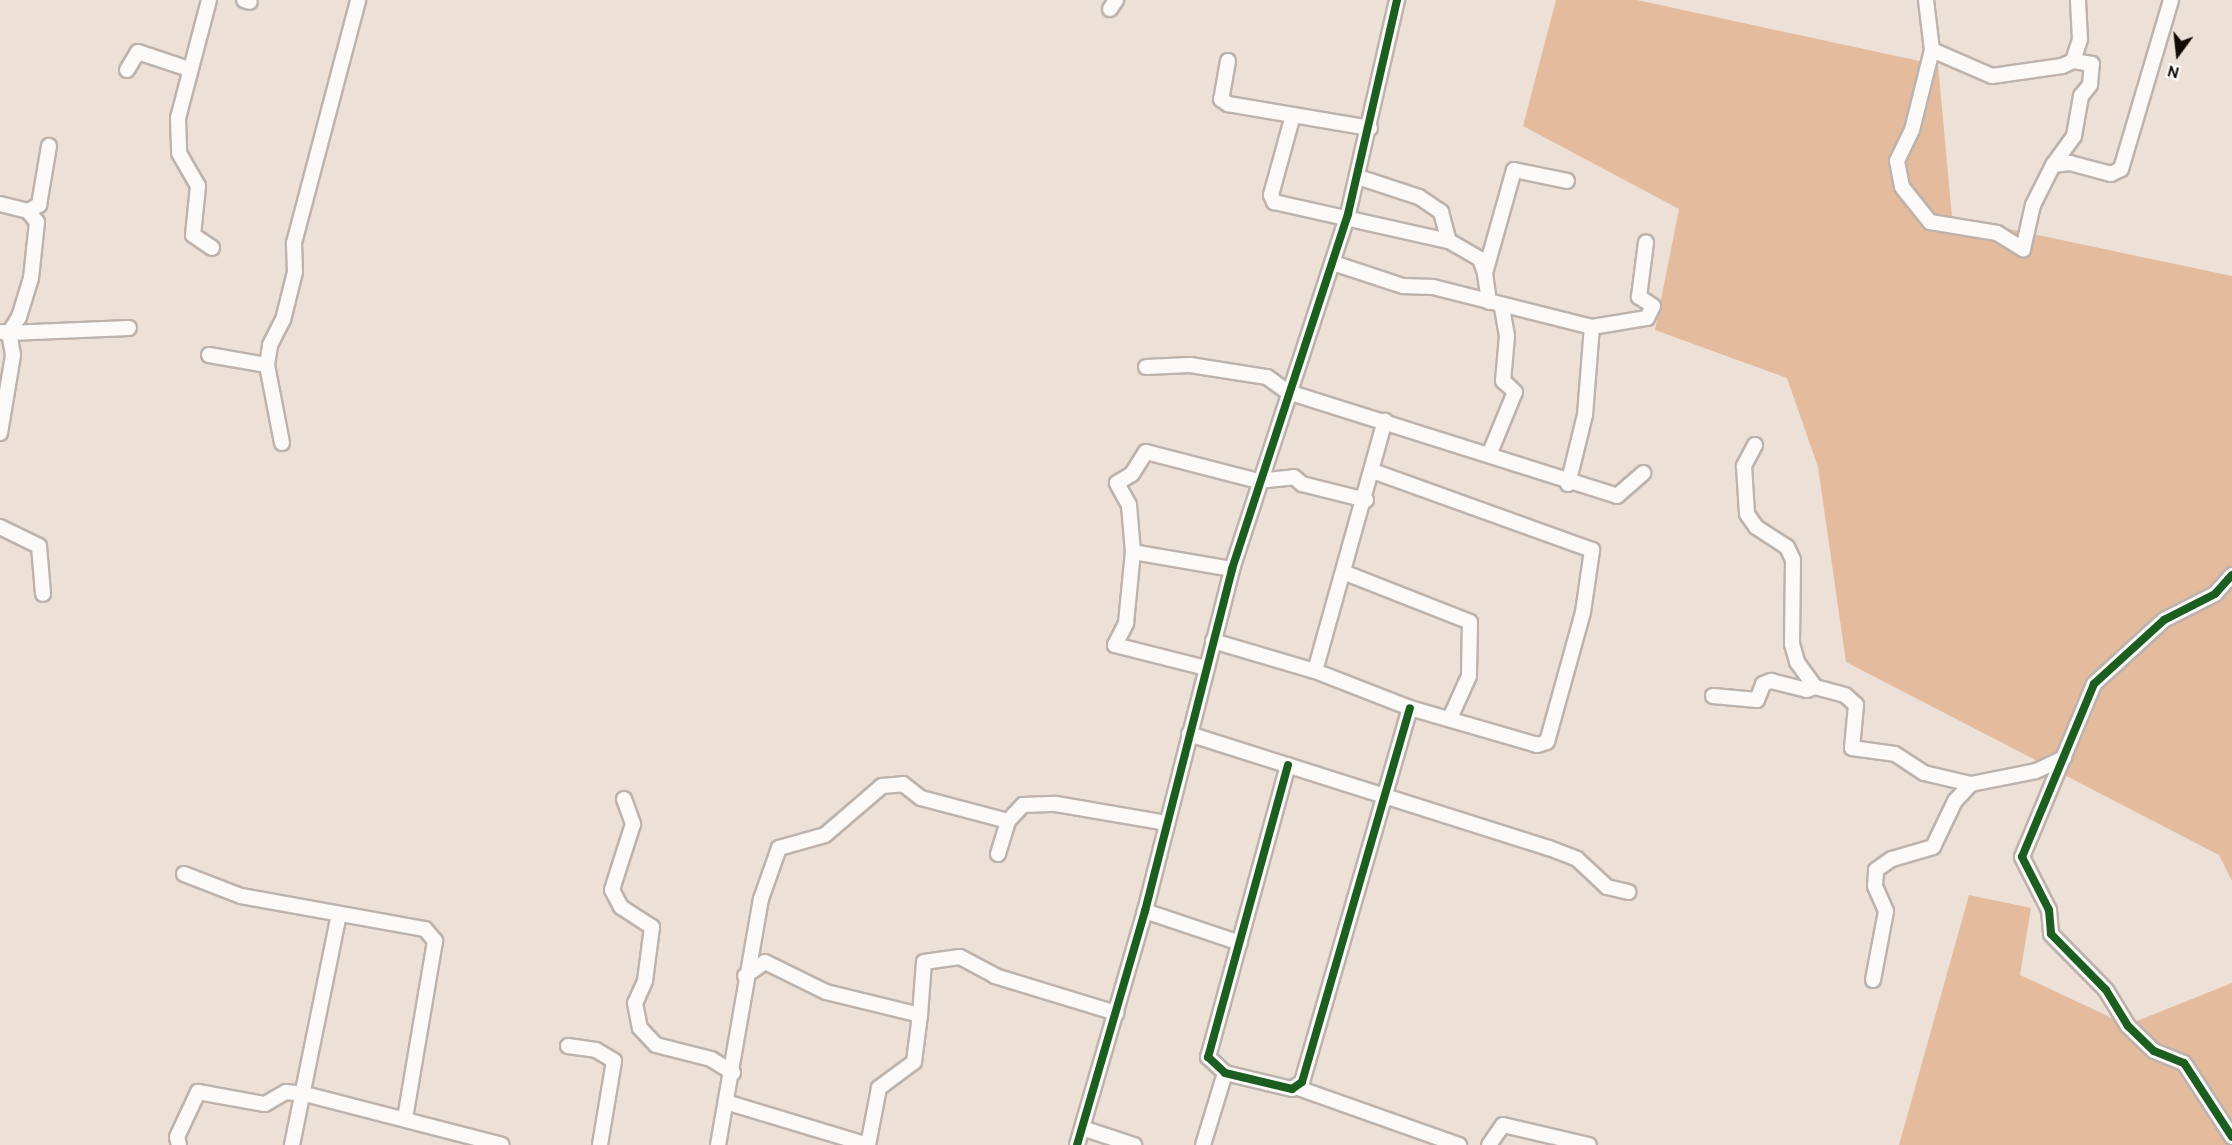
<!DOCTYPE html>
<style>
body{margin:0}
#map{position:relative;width:2232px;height:1145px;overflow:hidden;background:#ede0d7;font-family:Cabin,sans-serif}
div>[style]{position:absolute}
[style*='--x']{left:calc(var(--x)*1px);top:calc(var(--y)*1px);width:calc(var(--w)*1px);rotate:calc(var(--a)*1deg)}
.forest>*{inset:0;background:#e4bb9c}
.roads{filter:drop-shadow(2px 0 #bdb3ac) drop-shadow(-2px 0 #bdb3ac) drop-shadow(0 2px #bdb3ac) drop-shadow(0 -2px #bdb3ac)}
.minor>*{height:14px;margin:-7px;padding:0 7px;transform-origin:7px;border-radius:7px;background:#fcfaf9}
.cycleway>*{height:8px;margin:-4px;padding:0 4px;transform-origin:4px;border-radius:4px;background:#1b5e20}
span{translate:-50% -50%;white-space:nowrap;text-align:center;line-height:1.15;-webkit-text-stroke:4.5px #fff;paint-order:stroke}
.north{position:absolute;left:2148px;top:24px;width:60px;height:60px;-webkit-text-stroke:4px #fff;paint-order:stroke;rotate:195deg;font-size:16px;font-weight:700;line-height:24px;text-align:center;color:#130b06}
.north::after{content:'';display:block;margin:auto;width:21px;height:27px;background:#130b06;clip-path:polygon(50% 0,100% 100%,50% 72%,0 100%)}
</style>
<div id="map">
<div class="forest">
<i style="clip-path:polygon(1556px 0,1637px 0,1938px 65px,1952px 217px,2232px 276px,2232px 881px,2219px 855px,1846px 662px,1818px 467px,1787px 378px,1655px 330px,1679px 209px,1523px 126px)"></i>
<i style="clip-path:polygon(1969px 895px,2031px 908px,2020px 975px,2127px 1025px,2232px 983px,2232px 1145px,1899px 1145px)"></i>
</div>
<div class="roads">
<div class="minor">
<i style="--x:209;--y:0;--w:122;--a:104.7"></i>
<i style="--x:178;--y:118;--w:35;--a:88"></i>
<i style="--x:179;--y:153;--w:38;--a:60"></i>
<i style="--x:198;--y:186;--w:49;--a:95.8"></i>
<i style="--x:193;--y:235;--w:23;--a:34"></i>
<i style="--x:244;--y:0;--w:6;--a:18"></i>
<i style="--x:1926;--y:0;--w:50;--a:83.2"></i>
<i style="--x:1932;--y:50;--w:82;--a:104"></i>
<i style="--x:1912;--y:130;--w:34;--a:116"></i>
<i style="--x:1897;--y:161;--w:26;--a:79"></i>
<i style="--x:1902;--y:187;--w:45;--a:51.3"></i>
<i style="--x:1930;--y:222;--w:68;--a:9.3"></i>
<i style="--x:1997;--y:233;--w:31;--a:32"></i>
<i style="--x:2023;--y:249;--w:45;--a:-77.2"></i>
<i style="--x:2033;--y:205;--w:45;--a:-63.4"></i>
<i style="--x:2053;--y:165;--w:17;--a:-7"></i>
<i style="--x:2070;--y:163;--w:42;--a:15"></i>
<i style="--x:2111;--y:174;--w:11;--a:-27"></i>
<i style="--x:2121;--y:169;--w:176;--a:-73.5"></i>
<i style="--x:1110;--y:9;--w:11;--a:-56"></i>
<i style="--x:1932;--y:50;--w:65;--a:23.4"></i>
<i style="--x:1992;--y:76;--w:71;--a:-8.1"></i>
<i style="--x:2062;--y:66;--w:12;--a:-24"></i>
<i style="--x:2073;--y:61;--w:23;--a:-72"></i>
<i style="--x:2080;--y:39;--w:39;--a:-93"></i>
<i style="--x:1228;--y:61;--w:39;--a:100"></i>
<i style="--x:1221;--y:99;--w:9;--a:36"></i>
<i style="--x:1228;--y:104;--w:144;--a:9.6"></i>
<i style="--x:127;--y:70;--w:21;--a:-59"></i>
<i style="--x:138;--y:52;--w:54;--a:18.4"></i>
<i style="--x:1293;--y:115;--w:83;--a:105.4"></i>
<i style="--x:1271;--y:195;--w:8;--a:67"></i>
<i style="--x:1274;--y:202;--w:179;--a:12.6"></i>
<i style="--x:1449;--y:241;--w:36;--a:30"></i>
<i style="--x:1480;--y:259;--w:15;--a:70"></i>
<i style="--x:2053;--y:165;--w:36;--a:-54"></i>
<i style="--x:2074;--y:136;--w:41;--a:-80.1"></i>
<i style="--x:2081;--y:96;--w:14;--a:-51"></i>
<i style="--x:2090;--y:85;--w:21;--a:-85"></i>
<i style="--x:2092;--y:64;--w:19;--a:-171"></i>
<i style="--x:1358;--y:177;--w:64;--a:18.2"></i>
<i style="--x:1419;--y:197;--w:27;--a:34"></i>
<i style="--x:1441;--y:212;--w:30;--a:75"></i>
<i style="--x:0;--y:204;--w:29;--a:14"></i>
<i style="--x:28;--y:211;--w:14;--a:51"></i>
<i style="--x:37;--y:222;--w:56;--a:96.1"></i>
<i style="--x:31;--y:278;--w:41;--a:107.1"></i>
<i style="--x:19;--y:317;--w:19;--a:122"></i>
<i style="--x:9;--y:333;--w:7;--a:-172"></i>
<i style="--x:28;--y:211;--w:13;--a:-29"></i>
<i style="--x:39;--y:205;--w:60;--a:-80.4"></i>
<i style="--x:1333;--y:263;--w:74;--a:18.2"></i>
<i style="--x:1403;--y:286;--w:30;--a:2"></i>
<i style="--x:1433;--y:287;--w:164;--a:14.1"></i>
<i style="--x:1592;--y:327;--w:56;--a:-9.3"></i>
<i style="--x:1647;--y:318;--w:13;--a:-63"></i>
<i style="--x:1653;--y:306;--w:17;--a:-147"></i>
<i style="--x:1639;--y:297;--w:55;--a:-82.7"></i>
<i style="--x:1489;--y:302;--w:29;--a:-98"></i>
<i style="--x:1485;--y:273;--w:107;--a:-74.3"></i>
<i style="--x:1514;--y:170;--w:54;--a:11.7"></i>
<i style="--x:209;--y:355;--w:59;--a:9.8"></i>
<i style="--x:1146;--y:367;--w:44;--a:-2.6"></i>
<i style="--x:1190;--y:365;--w:78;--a:8.9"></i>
<i style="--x:1267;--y:377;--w:26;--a:36"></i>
<i style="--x:1288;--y:392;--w:345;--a:17.5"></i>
<i style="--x:1617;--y:496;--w:35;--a:-41"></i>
<i style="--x:0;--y:433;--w:79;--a:-80.5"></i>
<i style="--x:13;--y:355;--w:22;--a:-100"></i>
<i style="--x:9;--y:333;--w:120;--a:-2.4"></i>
<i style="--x:282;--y:443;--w:79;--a:-100.9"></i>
<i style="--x:267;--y:365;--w:20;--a:-81"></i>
<i style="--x:270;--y:345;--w:28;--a:-63"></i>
<i style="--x:283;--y:320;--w:49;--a:-76"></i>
<i style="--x:295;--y:272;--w:29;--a:-92"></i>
<i style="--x:294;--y:243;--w:251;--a:-75.2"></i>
<i style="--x:1755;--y:445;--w:24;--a:118"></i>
<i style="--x:1744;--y:466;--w:48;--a:86.4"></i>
<i style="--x:1747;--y:514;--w:16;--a:55"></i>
<i style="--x:1756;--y:527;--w:37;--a:33"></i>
<i style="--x:1787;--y:547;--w:14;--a:65"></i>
<i style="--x:1793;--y:560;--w:84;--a:90.7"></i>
<i style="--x:1792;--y:644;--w:19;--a:74"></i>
<i style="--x:1797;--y:662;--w:31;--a:54"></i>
<i style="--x:1815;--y:687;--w:31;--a:15"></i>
<i style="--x:1845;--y:695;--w:15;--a:42"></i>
<i style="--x:1856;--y:705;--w:43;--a:95.3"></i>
<i style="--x:1852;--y:748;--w:43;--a:7.9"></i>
<i style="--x:1895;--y:754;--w:35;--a:33"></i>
<i style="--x:1924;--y:773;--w:48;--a:13.2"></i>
<i style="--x:1971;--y:784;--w:66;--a:-11.3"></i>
<i style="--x:2036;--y:771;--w:31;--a:-25"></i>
<i style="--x:1489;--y:455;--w:68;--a:-67.6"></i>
<i style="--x:1515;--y:392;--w:16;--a:-137"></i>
<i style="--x:1503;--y:381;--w:45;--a:-84.9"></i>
<i style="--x:1507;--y:336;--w:29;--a:-100"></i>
<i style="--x:1568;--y:484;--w:71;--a:-76.2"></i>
<i style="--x:1585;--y:415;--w:88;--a:-85.5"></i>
<i style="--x:0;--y:527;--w:43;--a:26"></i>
<i style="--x:39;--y:546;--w:48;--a:85.2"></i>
<i style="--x:1133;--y:552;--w:100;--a:9.7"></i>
<i style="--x:1343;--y:572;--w:136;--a:21.5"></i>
<i style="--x:1470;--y:622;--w:54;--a:91.1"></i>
<i style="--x:1469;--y:676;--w:46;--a:114.3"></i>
<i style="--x:2232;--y:575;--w:25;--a:132"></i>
<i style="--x:2215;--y:594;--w:57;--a:153"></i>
<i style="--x:2164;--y:620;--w:95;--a:137.6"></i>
<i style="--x:2094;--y:684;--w:187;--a:112.6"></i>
<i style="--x:2022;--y:857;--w:59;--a:63"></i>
<i style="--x:2049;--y:910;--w:24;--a:85"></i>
<i style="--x:2051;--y:934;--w:78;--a:45.5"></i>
<i style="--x:2106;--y:990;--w:42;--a:58.6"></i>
<i style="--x:2128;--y:1026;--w:36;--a:44"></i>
<i style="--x:2154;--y:1051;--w:32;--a:22"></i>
<i style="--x:2184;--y:1063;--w:88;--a:57"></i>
<i style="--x:1213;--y:641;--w:106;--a:16.4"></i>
<i style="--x:1315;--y:671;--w:102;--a:21.3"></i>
<i style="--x:1410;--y:708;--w:132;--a:16.2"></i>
<i style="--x:1537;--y:745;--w:10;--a:-17"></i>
<i style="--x:1547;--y:742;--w:135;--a:-74.5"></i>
<i style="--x:1583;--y:612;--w:63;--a:-81.7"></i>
<i style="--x:1592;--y:550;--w:231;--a:-160.2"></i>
<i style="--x:1206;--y:668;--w:94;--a:-165.8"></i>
<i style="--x:1115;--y:645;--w:25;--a:-63"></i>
<i style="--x:1126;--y:623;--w:71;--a:-84.4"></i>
<i style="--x:1133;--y:552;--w:47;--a:-94.9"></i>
<i style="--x:1129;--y:505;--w:25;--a:-119"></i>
<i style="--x:1117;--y:483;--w:17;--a:-31"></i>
<i style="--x:1132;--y:474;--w:26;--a:-58"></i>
<i style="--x:1146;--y:452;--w:116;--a:14.5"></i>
<i style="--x:1258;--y:481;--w:36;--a:-6"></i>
<i style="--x:1294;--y:477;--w:11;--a:41"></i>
<i style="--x:1302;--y:484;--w:66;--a:14"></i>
<i style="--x:1315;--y:671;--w:260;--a:-74.4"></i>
<i style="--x:1713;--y:696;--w:44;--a:5.2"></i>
<i style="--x:1757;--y:700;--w:17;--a:-69"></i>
<i style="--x:1763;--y:684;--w:9;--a:-21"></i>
<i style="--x:1771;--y:681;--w:37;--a:14"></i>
<i style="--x:1807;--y:690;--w:9;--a:-21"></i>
<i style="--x:1189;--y:734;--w:378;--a:17.6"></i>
<i style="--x:1549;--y:848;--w:30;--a:21"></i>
<i style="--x:1577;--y:859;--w:41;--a:43"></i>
<i style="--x:1607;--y:887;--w:22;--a:13"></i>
<i style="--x:1288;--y:765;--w:303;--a:105.3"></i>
<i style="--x:1208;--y:1057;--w:23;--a:43"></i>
<i style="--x:1225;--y:1073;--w:69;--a:13.4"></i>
<i style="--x:1292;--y:1089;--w:12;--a:-35"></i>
<i style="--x:1302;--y:1082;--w:389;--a:-73.9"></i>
<i style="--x:624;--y:799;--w:27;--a:70"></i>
<i style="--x:633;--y:824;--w:69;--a:107.7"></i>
<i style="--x:612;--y:890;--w:19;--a:62"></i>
<i style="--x:621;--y:907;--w:37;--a:33"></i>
<i style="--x:652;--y:927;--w:54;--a:97.4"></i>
<i style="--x:645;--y:981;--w:24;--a:114"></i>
<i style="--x:635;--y:1003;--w:25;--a:79"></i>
<i style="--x:640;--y:1028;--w:23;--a:47"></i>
<i style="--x:656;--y:1045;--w:57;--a:14.3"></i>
<i style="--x:711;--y:1059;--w:26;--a:32"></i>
<i style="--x:998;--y:854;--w:34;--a:-73"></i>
<i style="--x:1008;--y:821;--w:22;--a:-47"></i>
<i style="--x:1023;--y:805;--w:33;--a:-2"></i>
<i style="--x:1056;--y:804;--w:113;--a:9.7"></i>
<i style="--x:184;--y:874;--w:61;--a:21.1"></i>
<i style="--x:241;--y:896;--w:187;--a:10.2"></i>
<i style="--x:425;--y:929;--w:16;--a:50"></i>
<i style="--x:435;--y:941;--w:180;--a:99.6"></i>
<i style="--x:1145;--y:911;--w:100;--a:18.6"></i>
<i style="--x:745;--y:976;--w:24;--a:-35"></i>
<i style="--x:765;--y:962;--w:68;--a:26.2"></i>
<i style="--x:826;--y:992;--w:97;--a:13.7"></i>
<i style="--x:920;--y:1015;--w:47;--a:97.3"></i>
<i style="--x:914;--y:1062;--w:44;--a:143.4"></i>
<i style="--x:879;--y:1088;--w:58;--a:100.9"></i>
<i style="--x:1873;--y:980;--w:70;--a:-79.3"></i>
<i style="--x:1886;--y:911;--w:27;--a:-114"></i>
<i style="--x:1875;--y:886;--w:16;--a:-86"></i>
<i style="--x:1876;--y:870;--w:19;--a:-35"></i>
<i style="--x:1892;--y:859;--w:43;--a:-16.3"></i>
<i style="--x:1933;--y:847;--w:51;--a:-64.4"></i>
<i style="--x:1955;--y:801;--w:23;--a:-47"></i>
<i style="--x:920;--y:1015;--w:53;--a:-85.7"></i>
<i style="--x:924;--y:962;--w:36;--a:-8"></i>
<i style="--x:960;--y:957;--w:40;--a:28"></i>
<i style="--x:995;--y:976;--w:127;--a:17"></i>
<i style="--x:568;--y:1046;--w:28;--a:8"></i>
<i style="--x:596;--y:1050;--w:21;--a:31"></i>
<i style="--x:614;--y:1061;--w:85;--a:99.5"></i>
<i style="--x:1298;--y:1088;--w:171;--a:19.5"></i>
<i style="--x:729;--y:1103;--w:145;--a:16.8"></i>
<i style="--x:1082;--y:1128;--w:55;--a:18.1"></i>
<i style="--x:179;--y:1145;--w:8;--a:-104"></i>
<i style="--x:177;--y:1137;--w:50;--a:-65"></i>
<i style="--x:198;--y:1092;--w:68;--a:10.2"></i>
<i style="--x:265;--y:1104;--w:24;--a:-30"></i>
<i style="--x:286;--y:1092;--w:19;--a:6"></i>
<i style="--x:305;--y:1094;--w:203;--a:14.5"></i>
<i style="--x:292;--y:1145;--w:235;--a:-78.5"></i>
<i style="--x:718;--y:1145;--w:250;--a:-80.1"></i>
<i style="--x:761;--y:899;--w:54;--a:-70.6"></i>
<i style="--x:779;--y:848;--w:48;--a:-15.8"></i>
<i style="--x:825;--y:835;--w:75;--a:-40.7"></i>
<i style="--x:882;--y:786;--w:21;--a:-5"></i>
<i style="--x:903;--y:784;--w:23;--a:38"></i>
<i style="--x:921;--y:798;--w:90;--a:14.8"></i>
<i style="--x:1077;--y:1145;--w:244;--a:-73.8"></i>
<i style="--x:1145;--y:911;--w:353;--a:-75.7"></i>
<i style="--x:1232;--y:569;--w:373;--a:-71.9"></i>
<i style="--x:1348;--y:214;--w:220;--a:-77.1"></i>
<i style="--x:1203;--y:1145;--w:75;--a:-73"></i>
<i style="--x:1489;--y:1145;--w:24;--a:-55"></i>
<i style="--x:1503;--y:1125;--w:88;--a:13.1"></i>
</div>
</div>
<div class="cycleway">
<i style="--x:2232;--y:575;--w:25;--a:132"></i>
<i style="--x:2215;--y:594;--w:57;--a:153"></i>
<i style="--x:2164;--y:620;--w:95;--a:137.6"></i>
<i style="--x:2094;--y:684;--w:187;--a:112.6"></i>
<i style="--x:2022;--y:857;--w:59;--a:63"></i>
<i style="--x:2049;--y:910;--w:24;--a:85"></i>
<i style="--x:2051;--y:934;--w:78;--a:45.5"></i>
<i style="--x:2106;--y:990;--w:42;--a:58.6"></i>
<i style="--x:2128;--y:1026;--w:36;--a:44"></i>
<i style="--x:2154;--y:1051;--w:32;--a:22"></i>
<i style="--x:2184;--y:1063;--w:88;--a:57"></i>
<i style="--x:1288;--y:765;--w:303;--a:105.3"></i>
<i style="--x:1208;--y:1057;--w:23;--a:43"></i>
<i style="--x:1225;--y:1073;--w:69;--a:13.4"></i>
<i style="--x:1292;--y:1089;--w:12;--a:-35"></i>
<i style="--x:1302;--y:1082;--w:389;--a:-73.9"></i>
<i style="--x:1077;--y:1145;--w:244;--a:-73.8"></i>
<i style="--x:1145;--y:911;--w:353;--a:-75.7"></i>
<i style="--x:1232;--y:569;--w:373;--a:-71.9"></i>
<i style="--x:1348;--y:214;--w:220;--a:-77.1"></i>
</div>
<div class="north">N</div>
</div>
